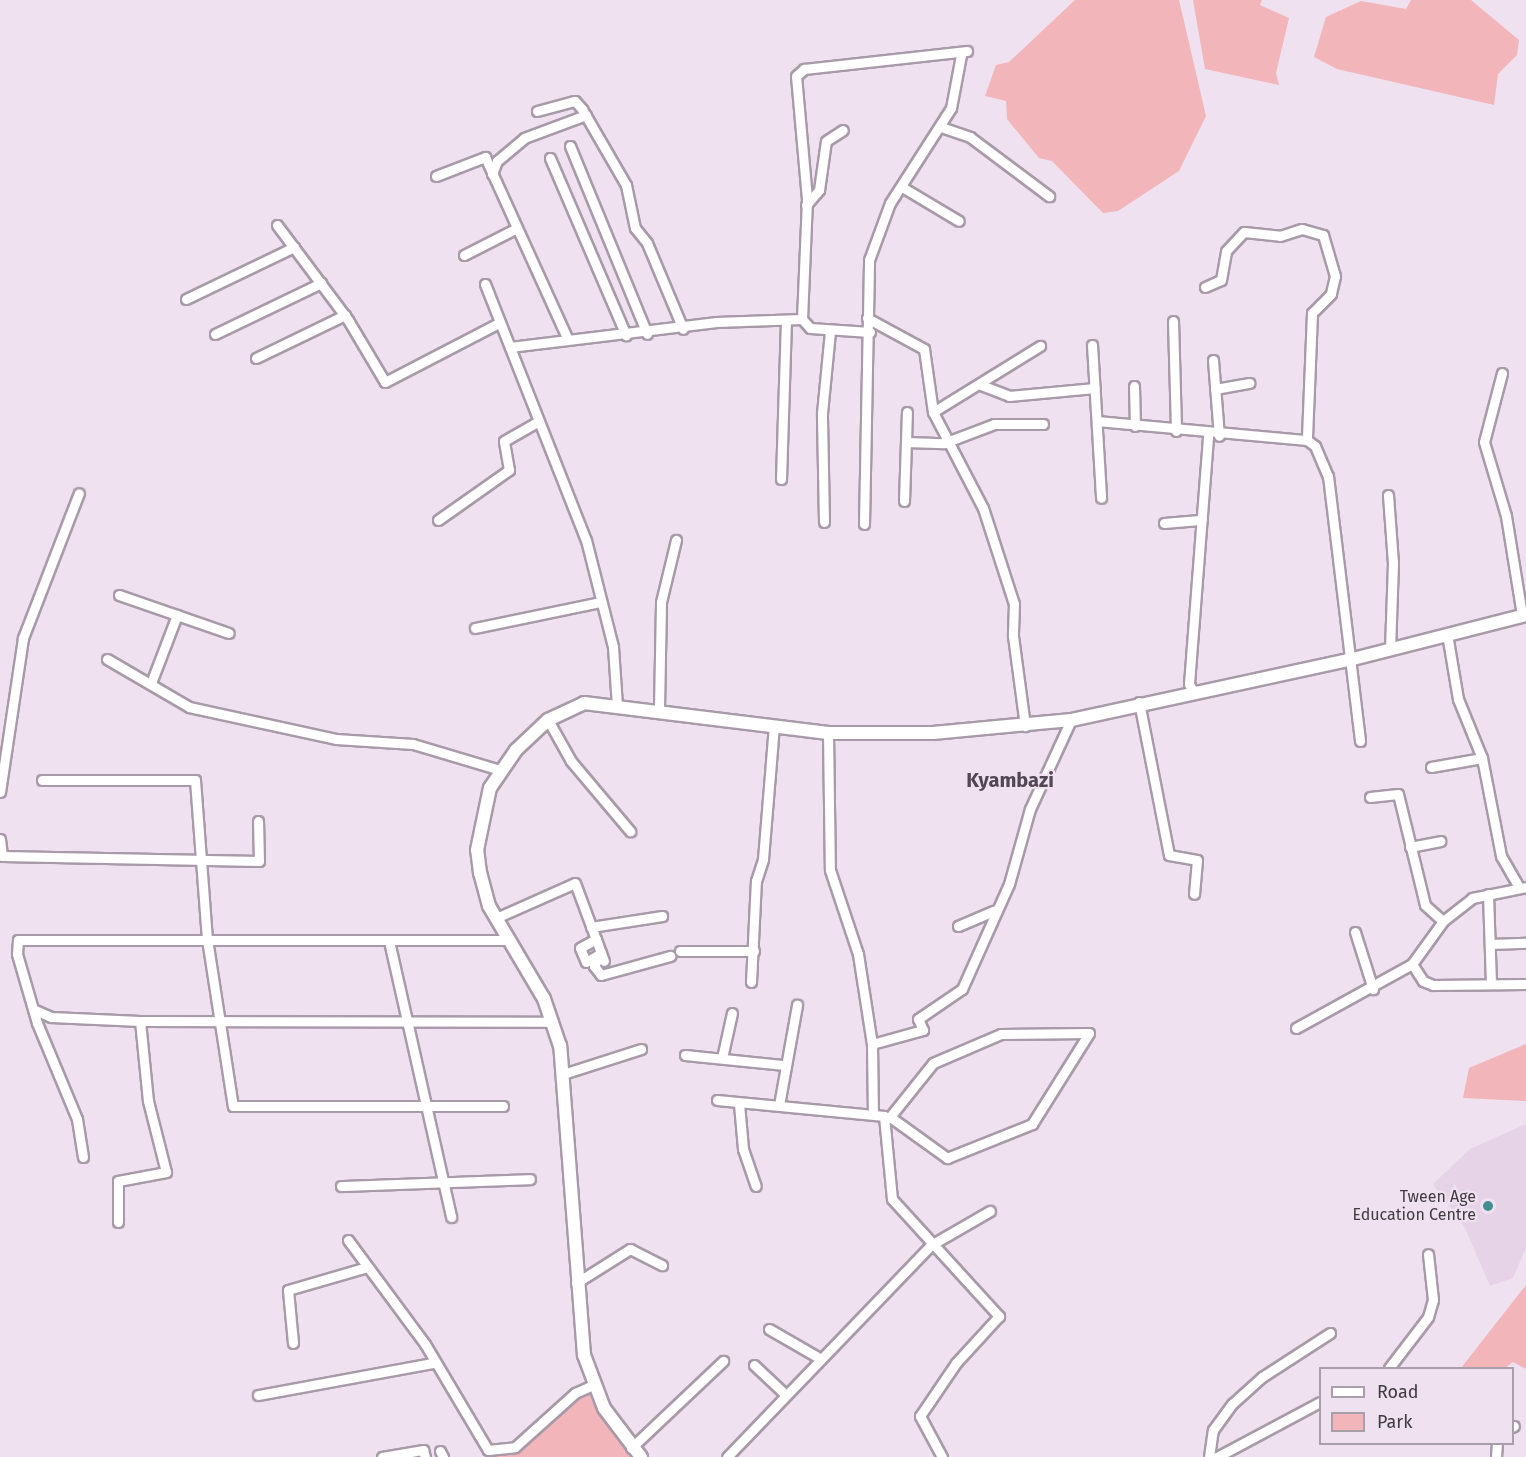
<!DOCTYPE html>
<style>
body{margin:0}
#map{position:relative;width:1526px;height:1457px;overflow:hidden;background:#efe1f0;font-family:"Fira Sans",sans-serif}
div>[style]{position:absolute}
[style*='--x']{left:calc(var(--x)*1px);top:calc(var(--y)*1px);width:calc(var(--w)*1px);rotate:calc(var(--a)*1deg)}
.built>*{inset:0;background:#e7d3e8}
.green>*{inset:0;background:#f2b5b9}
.roads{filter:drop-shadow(2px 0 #a89aa8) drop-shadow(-2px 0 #a89aa8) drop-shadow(0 2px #a89aa8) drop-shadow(0 -2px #a89aa8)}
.minor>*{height:9px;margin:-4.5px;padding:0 4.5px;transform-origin:4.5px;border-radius:4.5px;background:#fff}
.tertiary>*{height:12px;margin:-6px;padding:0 6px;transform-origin:6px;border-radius:6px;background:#fff}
.dots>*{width:16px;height:16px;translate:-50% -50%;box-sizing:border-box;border:3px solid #efe1f0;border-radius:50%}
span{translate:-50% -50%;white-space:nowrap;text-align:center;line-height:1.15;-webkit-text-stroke:4.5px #efe1f0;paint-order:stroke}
.poi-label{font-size:16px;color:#403b41}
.right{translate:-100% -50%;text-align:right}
.quarter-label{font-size:20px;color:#524652;font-weight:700}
.legend{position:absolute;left:1319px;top:1367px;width:195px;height:78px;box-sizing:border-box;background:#efe1f0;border:2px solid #a99faa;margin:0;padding:8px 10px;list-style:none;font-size:18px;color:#403b41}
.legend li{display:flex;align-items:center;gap:12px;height:30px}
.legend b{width:30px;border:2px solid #a99faa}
</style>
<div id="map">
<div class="built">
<i style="clip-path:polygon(1526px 1124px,1526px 1248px,1513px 1278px,1490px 1286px,1465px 1228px,1433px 1184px,1470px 1149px)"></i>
</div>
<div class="green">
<i style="clip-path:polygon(1075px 0,1179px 0,1206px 116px,1179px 171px,1118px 211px,1103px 213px,1052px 161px,1039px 158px,1007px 119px,1006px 101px,985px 96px,996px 65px,1009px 62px)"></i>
<i style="clip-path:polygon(1193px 0,1262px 0,1260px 5px,1289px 18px,1276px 73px,1279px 85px,1205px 69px)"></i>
<i style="clip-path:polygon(1411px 0,1471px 0,1519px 40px,1517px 55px,1498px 74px,1494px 105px,1337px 69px,1314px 57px,1326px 17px,1361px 1px,1406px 9px)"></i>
<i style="clip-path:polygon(1526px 1044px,1526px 1101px,1463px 1098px,1469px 1068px)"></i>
<i style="clip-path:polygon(1526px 1285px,1526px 1369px,1513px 1362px,1505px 1368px,1461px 1368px)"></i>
<i style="clip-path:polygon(583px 1392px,589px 1392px,633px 1457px,494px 1457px,493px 1453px,510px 1454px)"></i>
</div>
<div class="roads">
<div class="minor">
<i style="--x:537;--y:111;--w:39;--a:-15"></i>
<i style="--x:575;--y:101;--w:11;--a:49"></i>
<i style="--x:582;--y:109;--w:88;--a:59.9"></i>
<i style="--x:626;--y:185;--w:44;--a:78.2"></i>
<i style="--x:635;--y:228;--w:19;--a:51"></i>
<i style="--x:647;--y:243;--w:93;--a:67.3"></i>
<i style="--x:941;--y:127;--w:31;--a:19"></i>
<i style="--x:970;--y:137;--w:99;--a:36.8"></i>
<i style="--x:570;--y:146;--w:203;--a:67.7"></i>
<i style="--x:550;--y:158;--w:193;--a:66.8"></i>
<i style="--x:492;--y:174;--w:14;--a:-69"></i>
<i style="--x:497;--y:161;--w:35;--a:-40"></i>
<i style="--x:524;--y:138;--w:66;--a:-20.4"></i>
<i style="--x:436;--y:176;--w:53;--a:-21.2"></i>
<i style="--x:485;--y:157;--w:199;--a:65.6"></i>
<i style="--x:902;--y:187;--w:66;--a:30.8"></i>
<i style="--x:806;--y:205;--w:20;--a:-49"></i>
<i style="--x:819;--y:190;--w:49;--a:-81.9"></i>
<i style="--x:826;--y:141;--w:20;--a:-33"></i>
<i style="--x:277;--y:225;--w:119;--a:53.2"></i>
<i style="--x:348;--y:320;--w:72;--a:59.2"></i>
<i style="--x:385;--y:382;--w:126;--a:-27.4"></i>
<i style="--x:464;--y:255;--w:59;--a:-27"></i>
<i style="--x:485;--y:284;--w:275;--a:68.5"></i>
<i style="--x:586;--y:540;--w:110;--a:75.8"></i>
<i style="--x:613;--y:647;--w:58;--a:86.1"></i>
<i style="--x:1205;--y:287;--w:17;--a:-24"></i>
<i style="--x:1221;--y:280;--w:29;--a:-80"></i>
<i style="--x:1226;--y:251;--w:26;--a:-47"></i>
<i style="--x:1244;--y:232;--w:36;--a:6"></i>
<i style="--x:1280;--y:236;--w:23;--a:-18"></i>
<i style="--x:1302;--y:229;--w:22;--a:16"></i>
<i style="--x:1323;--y:235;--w:43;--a:73.7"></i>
<i style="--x:1335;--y:276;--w:18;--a:103"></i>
<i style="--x:1331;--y:294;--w:27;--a:135"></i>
<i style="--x:1312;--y:313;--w:127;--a:92.3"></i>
<i style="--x:186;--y:299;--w:120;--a:-25.7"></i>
<i style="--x:867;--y:318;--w:65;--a:28.5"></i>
<i style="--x:924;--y:349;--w:64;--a:81.9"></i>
<i style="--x:933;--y:412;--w:108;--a:62.5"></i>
<i style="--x:983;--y:508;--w:101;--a:72.1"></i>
<i style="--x:1014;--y:604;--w:32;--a:92"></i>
<i style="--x:1013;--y:636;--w:91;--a:82.4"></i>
<i style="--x:1173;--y:321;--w:110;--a:88.4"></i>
<i style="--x:870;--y:332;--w:60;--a:-176.2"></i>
<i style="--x:810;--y:328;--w:12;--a:-132"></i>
<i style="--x:802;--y:319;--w:120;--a:-87.6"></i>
<i style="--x:807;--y:199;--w:123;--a:-95.1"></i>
<i style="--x:796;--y:76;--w:11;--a:-41"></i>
<i style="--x:804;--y:69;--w:164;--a:-6.3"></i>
<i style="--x:215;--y:334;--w:118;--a:-25.7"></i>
<i style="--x:1092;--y:345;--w:153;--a:86.6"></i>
<i style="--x:510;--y:347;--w:208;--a:-6.9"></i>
<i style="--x:716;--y:322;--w:86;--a:-2"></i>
<i style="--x:256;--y:358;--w:99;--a:-25.8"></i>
<i style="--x:1213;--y:360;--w:76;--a:85.5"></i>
<i style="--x:1502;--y:373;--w:71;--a:104.6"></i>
<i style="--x:1484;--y:442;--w:77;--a:73.4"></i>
<i style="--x:1506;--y:516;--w:100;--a:80.8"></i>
<i style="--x:981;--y:385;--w:30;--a:21"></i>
<i style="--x:1009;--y:396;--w:86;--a:-5.3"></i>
<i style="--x:1134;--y:386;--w:40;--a:88.6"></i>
<i style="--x:1215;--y:389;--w:35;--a:-10"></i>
<i style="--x:933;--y:412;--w:126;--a:-31.7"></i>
<i style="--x:1097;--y:421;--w:211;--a:5.2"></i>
<i style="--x:1307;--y:440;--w:10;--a:37"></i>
<i style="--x:1315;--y:446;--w:33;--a:67"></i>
<i style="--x:1328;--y:476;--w:267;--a:83.1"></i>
<i style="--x:906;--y:442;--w:38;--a:2"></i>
<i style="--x:944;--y:443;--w:53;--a:-20.8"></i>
<i style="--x:994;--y:424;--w:49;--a:0"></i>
<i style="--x:781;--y:479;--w:159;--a:-88.2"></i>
<i style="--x:1388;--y:495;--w:68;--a:85.8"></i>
<i style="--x:1393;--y:563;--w:85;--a:92"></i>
<i style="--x:904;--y:501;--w:89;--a:-88.1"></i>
<i style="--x:438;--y:520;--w:87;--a:-35.2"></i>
<i style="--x:509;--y:470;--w:29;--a:-100"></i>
<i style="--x:504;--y:441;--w:40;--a:-29.7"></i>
<i style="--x:824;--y:522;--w:109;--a:-91.1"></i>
<i style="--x:822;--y:413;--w:81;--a:-84.4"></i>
<i style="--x:1164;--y:523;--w:38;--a:-5"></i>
<i style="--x:864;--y:524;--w:264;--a:-88.9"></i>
<i style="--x:869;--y:260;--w:61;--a:-69.8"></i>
<i style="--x:890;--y:203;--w:113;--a:-57.3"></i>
<i style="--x:951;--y:108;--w:54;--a:-79.3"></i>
<i style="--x:119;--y:595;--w:116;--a:19.1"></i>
<i style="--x:475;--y:628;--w:129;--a:-11.7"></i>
<i style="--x:1447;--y:634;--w:66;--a:80.4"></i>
<i style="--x:1458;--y:699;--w:64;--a:67.9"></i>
<i style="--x:1482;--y:758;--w:100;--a:79"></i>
<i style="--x:1501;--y:856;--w:36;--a:60"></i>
<i style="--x:107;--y:659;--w:95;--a:30.3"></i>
<i style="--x:189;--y:707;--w:150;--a:12.3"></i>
<i style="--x:336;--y:739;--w:77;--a:3.7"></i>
<i style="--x:413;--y:744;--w:91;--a:16.6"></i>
<i style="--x:151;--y:683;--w:73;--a:-69.1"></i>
<i style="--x:1193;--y:691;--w:8;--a:-120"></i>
<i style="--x:1189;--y:684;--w:250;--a:-85.6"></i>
<i style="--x:1139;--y:702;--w:156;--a:78.9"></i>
<i style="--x:1169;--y:855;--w:28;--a:10"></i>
<i style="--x:1197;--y:860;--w:34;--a:95"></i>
<i style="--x:659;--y:708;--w:106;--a:-88.9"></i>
<i style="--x:661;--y:602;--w:64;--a:-76.4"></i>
<i style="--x:548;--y:720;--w:47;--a:60.7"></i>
<i style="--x:571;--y:761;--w:92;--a:49.9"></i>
<i style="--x:828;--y:733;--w:137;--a:89.2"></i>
<i style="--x:830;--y:870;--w:89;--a:71.6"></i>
<i style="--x:858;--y:954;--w:91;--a:81.2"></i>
<i style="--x:872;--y:1044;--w:69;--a:89.2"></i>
<i style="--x:1431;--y:767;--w:52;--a:-10"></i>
<i style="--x:42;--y:780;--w:153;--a:0"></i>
<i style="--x:195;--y:780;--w:159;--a:85.7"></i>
<i style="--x:207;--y:939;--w:169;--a:81.2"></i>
<i style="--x:233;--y:1106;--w:270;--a:0"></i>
<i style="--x:0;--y:792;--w:156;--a:-81.5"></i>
<i style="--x:23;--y:638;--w:155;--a:-68.9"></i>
<i style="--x:1370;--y:797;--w:28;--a:-6"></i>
<i style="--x:1398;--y:794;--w:114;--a:76.3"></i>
<i style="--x:1425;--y:905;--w:24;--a:42"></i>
<i style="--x:0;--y:839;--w:17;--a:83"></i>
<i style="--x:2;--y:856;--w:257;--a:1.1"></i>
<i style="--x:259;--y:861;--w:40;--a:-91.4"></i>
<i style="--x:1410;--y:847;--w:31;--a:-11"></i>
<i style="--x:1488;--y:894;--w:90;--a:88.1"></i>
<i style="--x:496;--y:918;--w:86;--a:-23.9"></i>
<i style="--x:575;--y:883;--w:83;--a:69.6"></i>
<i style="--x:958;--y:926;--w:39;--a:-23"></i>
<i style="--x:591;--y:927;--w:72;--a:-8.8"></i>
<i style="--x:1355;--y:932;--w:60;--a:72.5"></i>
<i style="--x:596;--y:939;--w:18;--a:151"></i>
<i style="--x:580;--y:948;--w:15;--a:67"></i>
<i style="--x:586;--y:962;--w:17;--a:-31"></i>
<i style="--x:601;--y:953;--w:15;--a:118"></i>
<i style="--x:594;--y:966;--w:11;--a:52"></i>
<i style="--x:601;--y:975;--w:72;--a:-15.4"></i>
<i style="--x:389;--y:941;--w:283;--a:77.3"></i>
<i style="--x:1490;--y:944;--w:36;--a:-2"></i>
<i style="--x:680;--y:951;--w:74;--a:0"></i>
<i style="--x:1412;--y:964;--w:20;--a:57"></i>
<i style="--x:1423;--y:981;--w:11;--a:22"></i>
<i style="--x:1433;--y:985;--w:93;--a:-0.6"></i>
<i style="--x:751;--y:982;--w:101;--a:-87.2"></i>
<i style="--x:756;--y:881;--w:23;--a:-72"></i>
<i style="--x:763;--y:859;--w:133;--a:-85.3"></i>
<i style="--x:33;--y:1009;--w:20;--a:24"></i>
<i style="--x:51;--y:1017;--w:89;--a:2.6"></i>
<i style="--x:140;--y:1021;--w:413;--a:0.1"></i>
<i style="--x:1296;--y:1028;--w:132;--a:-28.9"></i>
<i style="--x:1412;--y:964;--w:53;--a:-54.2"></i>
<i style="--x:1443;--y:921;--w:37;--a:-38"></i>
<i style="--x:1472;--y:898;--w:55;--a:-11.5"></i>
<i style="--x:872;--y:1044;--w:53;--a:-15.4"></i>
<i style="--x:923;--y:1030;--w:12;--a:-114"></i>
<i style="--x:918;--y:1019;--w:53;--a:-34.3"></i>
<i style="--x:962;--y:989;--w:115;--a:-65.9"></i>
<i style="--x:1009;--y:884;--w:78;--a:-74.4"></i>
<i style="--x:1030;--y:809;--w:98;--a:-65.3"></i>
<i style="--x:685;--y:1055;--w:100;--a:5.8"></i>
<i style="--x:722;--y:1058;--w:46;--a:-77.5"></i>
<i style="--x:563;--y:1074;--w:82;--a:-17.8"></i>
<i style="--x:717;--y:1100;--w:168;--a:5.5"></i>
<i style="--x:884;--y:1116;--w:83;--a:84.5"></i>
<i style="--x:892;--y:1199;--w:159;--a:47.6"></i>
<i style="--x:999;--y:1316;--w:64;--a:132.5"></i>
<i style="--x:956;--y:1363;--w:64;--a:124.2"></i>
<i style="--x:920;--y:1416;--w:47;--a:61.8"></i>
<i style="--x:739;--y:1104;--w:45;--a:84.9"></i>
<i style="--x:743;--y:1149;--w:39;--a:71"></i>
<i style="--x:779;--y:1105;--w:102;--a:-79.8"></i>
<i style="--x:889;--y:1118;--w:70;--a:-51.3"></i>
<i style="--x:933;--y:1063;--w:74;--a:-23.1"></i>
<i style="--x:1001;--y:1034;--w:88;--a:-0.7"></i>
<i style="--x:893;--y:1119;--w:67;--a:35.8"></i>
<i style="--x:947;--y:1158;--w:92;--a:-21.8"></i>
<i style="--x:1032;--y:1124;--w:107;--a:-57.9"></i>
<i style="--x:83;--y:1157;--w:38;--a:-99"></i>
<i style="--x:77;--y:1119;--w:104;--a:-112.6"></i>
<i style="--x:37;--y:1023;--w:72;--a:-106.2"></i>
<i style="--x:17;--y:954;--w:14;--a:-86"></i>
<i style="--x:18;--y:940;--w:489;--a:0"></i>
<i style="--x:341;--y:1186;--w:189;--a:-2.1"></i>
<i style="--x:118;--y:1222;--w:41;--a:-90"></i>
<i style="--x:118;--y:1181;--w:49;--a:-10.6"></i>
<i style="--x:166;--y:1172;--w:73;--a:-104.2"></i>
<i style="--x:148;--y:1101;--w:80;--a:-95.7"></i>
<i style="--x:348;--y:1240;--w:129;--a:53.5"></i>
<i style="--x:425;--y:1344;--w:123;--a:59.3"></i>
<i style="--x:488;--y:1450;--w:27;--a:-6"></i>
<i style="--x:515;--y:1447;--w:81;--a:-42"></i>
<i style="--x:575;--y:1393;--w:20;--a:-24"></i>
<i style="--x:576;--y:1283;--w:64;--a:-32.2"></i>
<i style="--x:630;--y:1249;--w:36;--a:27"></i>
<i style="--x:769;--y:1329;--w:60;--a:30"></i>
<i style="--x:293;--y:1343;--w:53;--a:-95.4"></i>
<i style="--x:288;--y:1290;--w:82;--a:-16.2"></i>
<i style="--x:754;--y:1365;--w:42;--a:43.1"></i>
<i style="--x:1389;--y:1368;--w:64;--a:-52.6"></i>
<i style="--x:1428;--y:1317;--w:18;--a:-74"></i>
<i style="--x:1433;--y:1300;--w:46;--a:-96.2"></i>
<i style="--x:258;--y:1395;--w:177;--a:-10.4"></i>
<i style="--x:1512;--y:1427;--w:2;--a:-27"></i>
<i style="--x:631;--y:1448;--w:127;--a:-43.4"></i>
<i style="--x:440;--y:1451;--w:7;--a:63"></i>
<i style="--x:382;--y:1457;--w:42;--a:-9.7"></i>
<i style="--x:423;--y:1450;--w:7;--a:74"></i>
<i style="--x:727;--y:1457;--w:294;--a:-46.1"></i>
<i style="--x:931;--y:1245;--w:68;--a:-30"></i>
<i style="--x:1209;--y:1457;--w:27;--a:-82"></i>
<i style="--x:1213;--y:1430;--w:32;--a:-54"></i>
<i style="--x:1232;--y:1404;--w:40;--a:-42"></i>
<i style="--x:1262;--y:1377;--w:81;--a:-32.9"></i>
<i style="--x:1217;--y:1457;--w:117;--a:-28.1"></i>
<i style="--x:1496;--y:1457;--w:13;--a:-86"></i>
</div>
<div class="tertiary">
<i style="--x:641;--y:1457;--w:61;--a:-127.1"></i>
<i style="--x:604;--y:1408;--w:57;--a:-110.7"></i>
<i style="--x:584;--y:1355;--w:310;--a:-94.4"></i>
<i style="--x:560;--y:1046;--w:50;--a:-108.8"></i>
<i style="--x:544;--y:999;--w:108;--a:-120.6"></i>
<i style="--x:489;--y:906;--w:34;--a:-105"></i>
<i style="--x:480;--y:873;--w:23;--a:-97"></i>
<i style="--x:477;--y:850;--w:63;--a:-78.2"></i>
<i style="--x:490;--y:788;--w:46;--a:-55.6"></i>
<i style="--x:516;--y:750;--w:44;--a:-43.2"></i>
<i style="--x:548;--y:720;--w:40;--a:-25"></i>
<i style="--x:584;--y:703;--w:246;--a:7"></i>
<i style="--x:828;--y:733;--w:105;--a:0"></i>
<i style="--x:933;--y:733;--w:139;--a:-5.4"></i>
<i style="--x:1071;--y:720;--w:284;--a:-12.2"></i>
<i style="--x:1349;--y:660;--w:183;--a:-14.3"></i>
</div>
</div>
<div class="dots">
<i style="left:1488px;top:1206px;background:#458d91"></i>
</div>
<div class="poi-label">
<span class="right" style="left:1476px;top:1206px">Tween Age<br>Education Centre</span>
</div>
<div class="quarter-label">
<span style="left:1010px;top:780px">Kyambazi</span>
</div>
<ul class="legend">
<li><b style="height:8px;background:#fff"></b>Road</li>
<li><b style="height:16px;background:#f2b5b9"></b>Park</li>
</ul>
</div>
